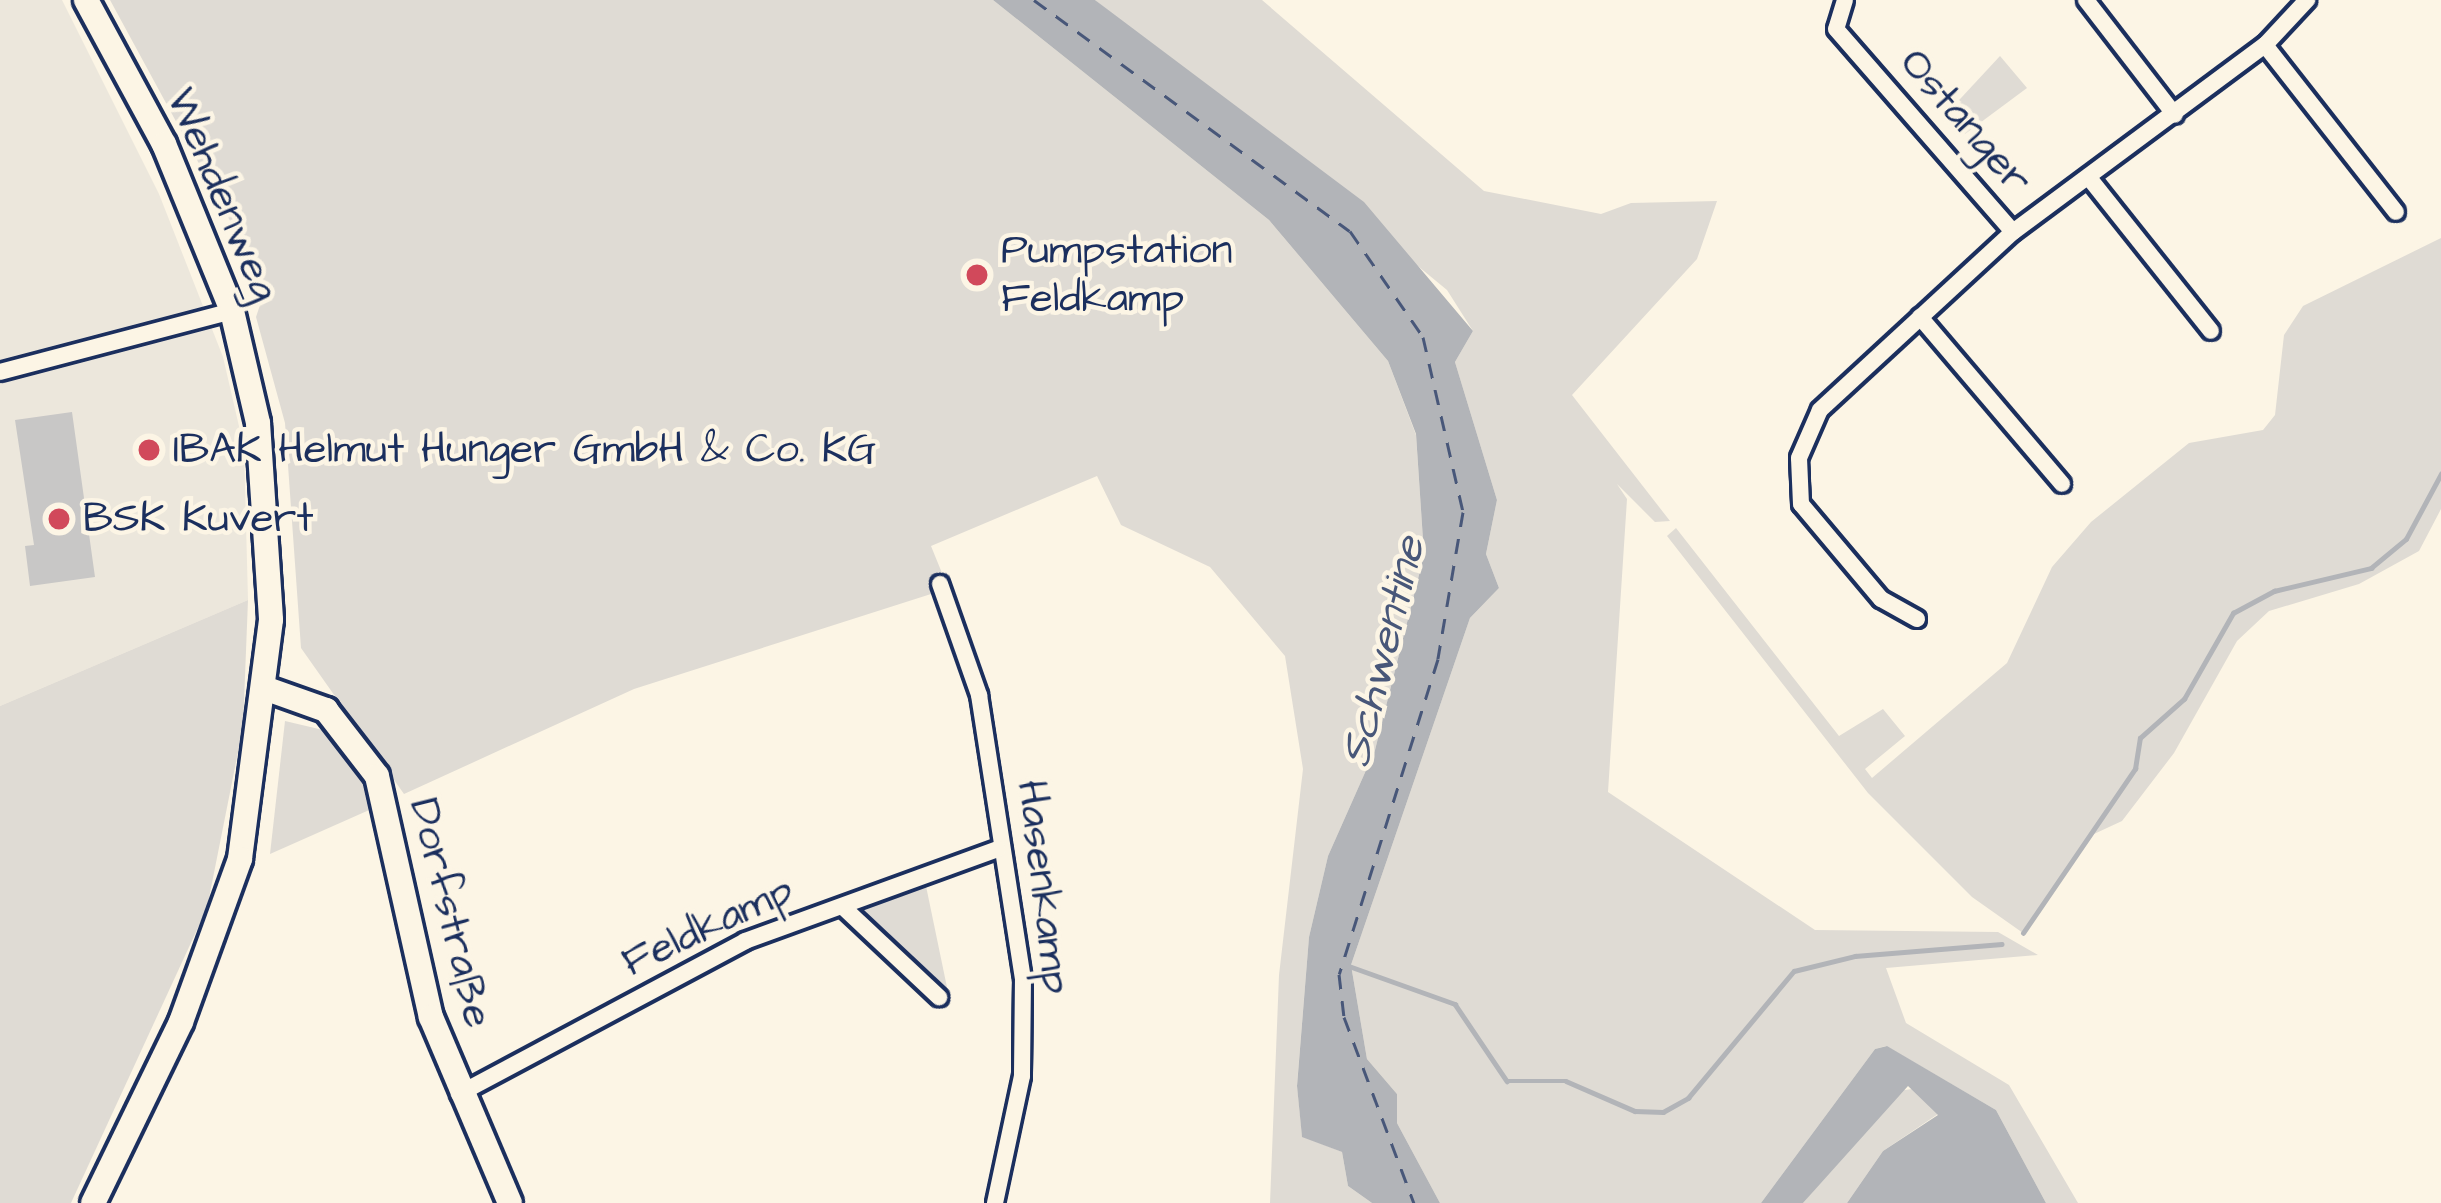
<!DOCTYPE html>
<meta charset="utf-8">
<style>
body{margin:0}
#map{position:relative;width:2441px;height:1203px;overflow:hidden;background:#fcf5e5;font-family:"Architects Daughter",sans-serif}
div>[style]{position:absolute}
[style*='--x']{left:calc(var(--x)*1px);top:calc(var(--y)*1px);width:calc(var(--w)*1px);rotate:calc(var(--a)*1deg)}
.built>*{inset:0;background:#ece7dc}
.green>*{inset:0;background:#dfdbd4}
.water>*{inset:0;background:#b2b4b8}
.stream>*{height:4.5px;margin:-2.25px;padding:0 2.25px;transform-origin:2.25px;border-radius:2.25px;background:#b2b4b8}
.ferry>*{height:3px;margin-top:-1.5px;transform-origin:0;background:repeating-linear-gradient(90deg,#485779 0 15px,transparent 0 27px)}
.building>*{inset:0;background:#c8c7c6}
.roads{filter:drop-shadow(3px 0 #1b2f5e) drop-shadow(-3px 0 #1b2f5e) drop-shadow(0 3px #1b2f5e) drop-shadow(0 -3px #1b2f5e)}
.street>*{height:16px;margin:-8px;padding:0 8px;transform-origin:8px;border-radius:8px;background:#fcf5e5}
.secondary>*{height:24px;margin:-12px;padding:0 12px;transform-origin:12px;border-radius:12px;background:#fcf5e5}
.dots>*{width:33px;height:33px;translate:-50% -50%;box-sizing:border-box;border:6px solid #fcf5e5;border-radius:50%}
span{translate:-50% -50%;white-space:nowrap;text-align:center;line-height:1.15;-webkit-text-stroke:9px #fcf5e5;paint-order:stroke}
.street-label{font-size:42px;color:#1b2f5e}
.poi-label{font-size:42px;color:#1b2f5e}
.left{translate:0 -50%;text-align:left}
.water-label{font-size:45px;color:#485779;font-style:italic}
</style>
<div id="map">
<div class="built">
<i style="clip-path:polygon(0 0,62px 0,159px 194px,223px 357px,244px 448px,248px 600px,0 706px)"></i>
</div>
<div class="green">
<i style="clip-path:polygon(110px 0,993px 0,1269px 220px,1388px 361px,1416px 435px,1424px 555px,1375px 750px,1328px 856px,1309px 937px,1297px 1085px,1302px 1136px,1342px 1152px,1348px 1186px,1372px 1203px,1270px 1203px,1279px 975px,1303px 769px,1285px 656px,1210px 567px,1121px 525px,1097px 476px,931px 546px,944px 578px,931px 594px,634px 689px,404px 794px,301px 648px,285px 423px,256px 317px,266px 287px)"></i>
<i style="clip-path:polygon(1095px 0,1262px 0,1484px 191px,1601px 214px,1631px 203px,1717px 201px,1697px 259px,1572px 395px,1670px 521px,1655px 522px,1617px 484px,1627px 499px,1608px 792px,1815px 930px,1998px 932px,2038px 955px,1886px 968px,1906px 1023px,2009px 1085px,2078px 1203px,2046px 1203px,1996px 1110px,1886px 1046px,1875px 1049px,1761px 1203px,1440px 1203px,1397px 1123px,1397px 1094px,1367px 1059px,1351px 965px,1470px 618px,1499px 588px,1486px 554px,1497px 500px,1455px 362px,1473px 331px,1447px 290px)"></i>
<i style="clip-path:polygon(2000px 56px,2027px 88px,1965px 134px,1948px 112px)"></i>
<i style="clip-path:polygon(2441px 238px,2441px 509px,2419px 551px,2359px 584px,2269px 611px,2237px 641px,2174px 753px,2122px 821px,2094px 834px,2023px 933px,1972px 897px,1868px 793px,1667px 536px,1676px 528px,1839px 736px,1883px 709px,1905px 736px,1865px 769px,1872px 778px,2007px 663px,2052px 567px,2091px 522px,2189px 443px,2263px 430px,2275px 415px,2284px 335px,2303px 306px)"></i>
<i style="clip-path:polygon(248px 600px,243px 727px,207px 908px,71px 1203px,0 1203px,0 706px)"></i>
<i style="clip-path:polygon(285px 721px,340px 734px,359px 755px,376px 807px,270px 854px)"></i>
<i style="clip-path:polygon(926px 886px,949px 997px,855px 912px)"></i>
<i style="clip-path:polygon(1919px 1088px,1938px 1114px,1883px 1151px,1847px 1203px,1803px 1203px,1898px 1091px)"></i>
</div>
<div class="water">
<i style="clip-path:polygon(993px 0,1095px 0,1364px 202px,1473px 331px,1455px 362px,1497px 500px,1486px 554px,1499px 588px,1470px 618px,1351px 965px,1367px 1059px,1397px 1094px,1397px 1123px,1440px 1203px,1372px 1203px,1348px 1186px,1342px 1152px,1302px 1137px,1297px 1086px,1309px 937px,1328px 856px,1375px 750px,1424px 555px,1416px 434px,1388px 361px,1269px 220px)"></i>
<i style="clip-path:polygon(1887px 1046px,1996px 1110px,2046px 1203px,1847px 1203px,1883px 1151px,1938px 1115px,1908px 1086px,1803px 1203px,1761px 1203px,1875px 1049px)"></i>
</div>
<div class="stream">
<i style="--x:2023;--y:933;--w:199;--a:-55.7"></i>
<i style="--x:2135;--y:769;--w:31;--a:-81"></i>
<i style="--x:2140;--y:738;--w:59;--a:-41.6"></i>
<i style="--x:2184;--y:699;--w:99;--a:-60.3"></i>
<i style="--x:2233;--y:613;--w:47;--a:-28.2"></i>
<i style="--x:2274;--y:591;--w:100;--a:-13.3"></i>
<i style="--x:2371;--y:568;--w:45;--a:-39.6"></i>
<i style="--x:2406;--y:539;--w:74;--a:-61.7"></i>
<i style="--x:1349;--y:966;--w:113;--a:19.7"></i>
<i style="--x:1455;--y:1004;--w:93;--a:56"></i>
<i style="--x:1507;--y:1081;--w:59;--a:0"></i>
<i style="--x:1566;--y:1081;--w:75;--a:23.5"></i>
<i style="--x:1635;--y:1111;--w:28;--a:2"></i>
<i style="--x:1663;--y:1112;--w:29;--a:-29"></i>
<i style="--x:1688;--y:1098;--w:165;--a:-50.2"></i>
<i style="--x:1794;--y:971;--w:63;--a:-13.8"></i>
<i style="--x:1855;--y:956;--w:147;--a:-4.7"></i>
</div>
<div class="ferry">
<i style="--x:1034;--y:0;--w:391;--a:36.2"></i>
<i style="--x:1350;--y:231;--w:129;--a:55.4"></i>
<i style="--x:1423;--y:337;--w:180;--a:77.1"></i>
<i style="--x:1463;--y:512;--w:149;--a:99.7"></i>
<i style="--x:1438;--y:659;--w:330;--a:107.4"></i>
<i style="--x:1339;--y:974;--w:43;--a:83.4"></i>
<i style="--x:1344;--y:1017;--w:199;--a:69.4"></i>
</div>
<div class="building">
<i style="clip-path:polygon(72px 412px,95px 577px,30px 586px,25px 546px,34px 545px,15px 420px)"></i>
</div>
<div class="roads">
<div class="street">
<i style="--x:1845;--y:0;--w:30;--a:107"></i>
<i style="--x:1836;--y:29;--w:269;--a:48.9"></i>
<i style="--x:2086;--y:0;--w:145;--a:52.3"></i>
<i style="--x:2265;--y:45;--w:212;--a:51.9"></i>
<i style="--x:2090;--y:179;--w:194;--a:51.5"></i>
<i style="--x:1920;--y:317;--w:219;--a:49.6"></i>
<i style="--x:0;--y:372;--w:240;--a:-14.7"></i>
<i style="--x:940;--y:584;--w:118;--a:70.6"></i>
<i style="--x:979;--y:695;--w:286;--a:81.2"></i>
<i style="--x:1023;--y:978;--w:98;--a:90.6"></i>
<i style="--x:1022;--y:1076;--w:130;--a:102"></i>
<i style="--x:1917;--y:619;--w:41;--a:-150.9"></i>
<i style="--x:1881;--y:599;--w:124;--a:-130.1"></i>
<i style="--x:1801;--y:504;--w:46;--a:-92.5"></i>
<i style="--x:1799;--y:458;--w:52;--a:-66.4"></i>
<i style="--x:1820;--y:410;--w:263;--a:-42.7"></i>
<i style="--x:2013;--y:232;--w:314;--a:-36.6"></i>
<i style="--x:2265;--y:45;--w:62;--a:-47"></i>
<i style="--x:843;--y:907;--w:132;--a:43.2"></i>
<i style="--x:459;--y:1094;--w:324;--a:-28.1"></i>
<i style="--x:745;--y:941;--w:269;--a:-20"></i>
</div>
<div class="secondary">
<i style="--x:86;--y:0;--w:164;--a:61.6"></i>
<i style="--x:164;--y:144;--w:180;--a:67.8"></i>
<i style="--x:232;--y:311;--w:115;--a:76.9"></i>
<i style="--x:258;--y:423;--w:197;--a:86.2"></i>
<i style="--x:271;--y:620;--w:241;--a:97.4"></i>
<i style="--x:240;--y:859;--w:173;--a:109.9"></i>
<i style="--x:181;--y:1022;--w:201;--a:115.9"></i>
<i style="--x:267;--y:689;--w:63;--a:19.6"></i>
<i style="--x:326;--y:710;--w:83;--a:52.3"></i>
<i style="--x:377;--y:776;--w:247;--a:77.4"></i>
<i style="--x:431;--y:1017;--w:202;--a:67"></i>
</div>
</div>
<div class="dots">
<i style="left:977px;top:275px;background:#d1495b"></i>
<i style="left:149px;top:450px;background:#d1495b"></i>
<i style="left:59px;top:519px;background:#d1495b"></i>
</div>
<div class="street-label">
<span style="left:1965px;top:122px;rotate:49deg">Ostanger</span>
<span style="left:222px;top:195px;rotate:67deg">Wehdenweg</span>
<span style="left:1043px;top:887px;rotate:83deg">Hasenkamp</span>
<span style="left:450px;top:913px;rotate:76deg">Dorfstraße</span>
<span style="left:708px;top:927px;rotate:-25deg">Feldkamp</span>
</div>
<div class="poi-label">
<span class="left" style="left:1001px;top:275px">Pumpstation<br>Feldkamp</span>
<span class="left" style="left:173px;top:450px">IBAK Helmut Hunger GmbH &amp; Co. KG</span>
<span class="left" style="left:83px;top:519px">BSK Kuvert</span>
</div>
<div class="water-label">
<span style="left:1384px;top:652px;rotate:-76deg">Schwentine</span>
</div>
</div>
